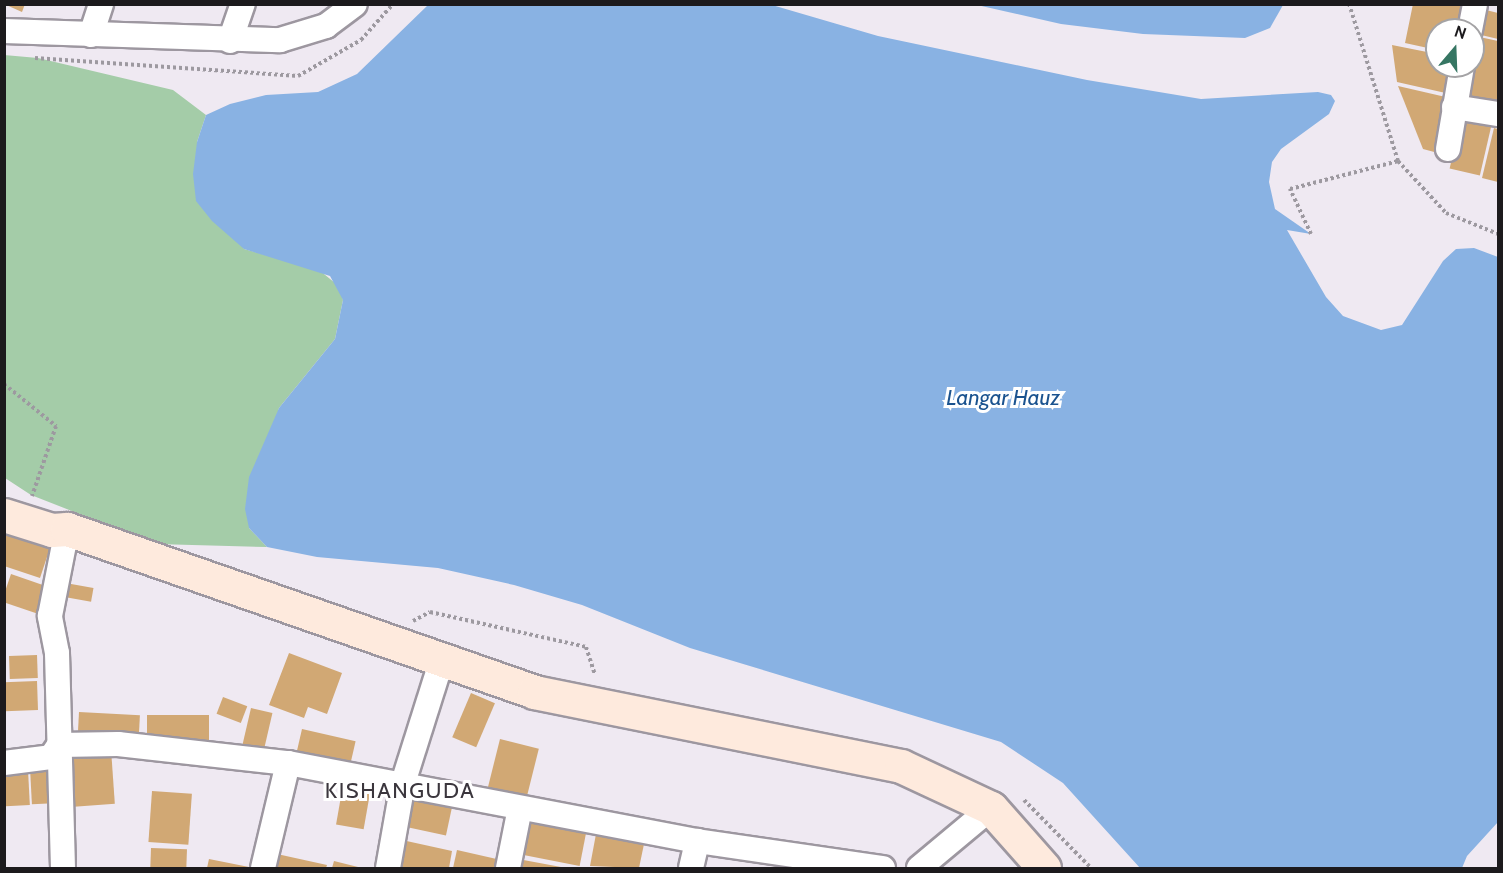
<!DOCTYPE html>
<style>
body{margin:0}
#map{position:relative;width:1503px;height:873px;overflow:hidden;background:#efe9f2;font-family:Cabin,sans-serif}
div>[style]{position:absolute}
[style*='--x']{left:calc(var(--x)*1px);top:calc(var(--y)*1px);width:calc(var(--w)*1px);rotate:calc(var(--a)*1deg)}
.green>*{inset:0;background:#a4cca8}
.water>*{inset:0;background:#89b2e3}
.building>*{inset:0;background:#d1a874;transform-origin:0 0}
.path>*{height:4px;margin-top:-2px;transform-origin:0;background:repeating-linear-gradient(90deg,#9d99a0 0 3px,transparent 0 6px)}
.roads{filter:drop-shadow(2px 0 #9d97a0) drop-shadow(-2px 0 #9d97a0) drop-shadow(0 2px #9d97a0) drop-shadow(0 -2px #9d97a0)}
.street>*{height:24px;margin:-12px;padding:0 12px;transform-origin:12px;border-radius:12px;background:#fff}
.secondary>*{height:33px;margin:-16.5px;padding:0 16.5px;transform-origin:16.5px;border-radius:16.5px;background:#feeadd}
span{translate:-50% -50%;white-space:nowrap;text-align:center;line-height:1.15;-webkit-text-stroke:6px #fff;paint-order:stroke}
.water-label{font-size:22px;color:#1b538f;font-style:italic}
.neighbourhood-label{font-size:22px;color:#3b363d;letter-spacing:1.5px}
.frame{position:absolute;inset:0;border:6px solid #1c1a1d;pointer-events:none}
.north{position:absolute;left:1425px;top:18px;width:60px;height:60px;box-sizing:border-box;background:#fff;border:2px solid #a4a3a5;border-radius:50%;rotate:19deg;font-size:16px;font-weight:700;line-height:24px;text-align:center;color:#1c1a1d}
.north::after{content:'';display:block;margin:auto;width:21px;height:27px;background:#367663;clip-path:polygon(50% 0,100% 100%,50% 72%,0 100%)}
</style>
<div id="map">
<div class="green">
<i style="clip-path:polygon(4px 55px,38px 58px,173px 90px,206px 115px,197px 142px,244px 249px,319px 270px,340px 287px,343px 300px,335px 339px,279px 408px,249px 528px,267px 547px,156px 544px,31px 495px,5px 478px)"></i>
</div>
<div class="water">
<i style="clip-path:polygon(428px 5px,772px 5px,878px 36px,1087px 80px,1201px 99px,1318px 92px,1331px 95px,1335px 101px,1329px 114px,1281px 149px,1272px 162px,1269px 182px,1275px 209px,1311px 234px,1287px 230px,1326px 297px,1343px 316px,1381px 330px,1402px 325px,1443px 261px,1456px 249px,1474px 248px,1498px 257px,1498px 822px,1467px 856px,1462px 868px,1140px 868px,1063px 783px,1001px 742px,690px 648px,582px 605px,514px 585px,438px 568px,317px 557px,267px 547px,249px 528px,245px 509px,249px 477px,279px 408px,335px 339px,343px 300px,330px 276px,244px 249px,212px 221px,196px 201px,193px 174px,197px 142px,206px 115px,230px 104px,266px 95px,318px 92px,357px 74px)"></i>
<i style="clip-path:polygon(977px 5px,1283px 5px,1270px 28px,1245px 38px,1143px 34px,1061px 24px)"></i>
</div>
<div class="building">
<i style="clip-path:polygon(4px 4px,25px 4px,22px 12px)"></i>
<i style="clip-path:polygon(1413px 4px,1462px 4px,1457px 30px,1437px 30px,1437px 50px,1405px 43px)"></i>
<i style="clip-path:polygon(1482px 9px,1498px 13px,1498px 39px,1477px 34px)"></i>
<i style="clip-path:polygon(1475px 36px,1498px 41px,1498px 108px,1462px 100px,1473px 66px)"></i>
<i style="clip-path:polygon(1392px 45px,1437px 54px,1437px 66px,1456px 66px,1450px 94px,1397px 82px)"></i>
<i style="clip-path:polygon(1398px 86px,1450px 98px,1438px 153px,1423px 149px)"></i>
<i style="left:1462px;top:115px;width:31px;height:55px;rotate:13deg"></i>
<i style="clip-path:polygon(1494px 128px,1498px 129px,1498px 182px,1482px 178px)"></i>
<i style="clip-path:polygon(4px 527px,52px 542px,40px 578px,4px 566px)"></i>
<i style="left:11px;top:574px;width:39px;height:29px;rotate:19deg"></i>
<i style="left:60px;top:582px;width:34px;height:14px;rotate:10deg"></i>
<i style="clip-path:polygon(289px 653px,342px 673px,327px 714px,308px 707px,304px 718px,269px 705px)"></i>
<i style="left:37px;top:655px;width:23px;height:28px;rotate:88deg"></i>
<i style="left:37px;top:681px;width:29px;height:33px;rotate:88deg"></i>
<i style="left:471px;top:693px;width:26px;height:48px;rotate:23deg"></i>
<i style="left:223px;top:697px;width:26px;height:18px;rotate:21deg"></i>
<i style="left:251px;top:708px;width:22px;height:44px;rotate:13deg"></i>
<i style="left:79px;top:712px;width:61px;height:26px;rotate:3deg"></i>
<i style="left:147px;top:715px;width:62px;height:27px"></i>
<i style="left:302px;top:729px;width:55px;height:31px;rotate:13deg"></i>
<i style="left:500px;top:739px;width:40px;height:51px;rotate:14deg"></i>
<i style="left:111px;top:749px;width:55px;height:51px;rotate:86deg"></i>
<i style="left:57px;top:767px;width:36px;height:27px;rotate:87deg"></i>
<i style="left:28px;top:770px;width:35px;height:24px;rotate:87deg"></i>
<i style="left:343px;top:785px;width:28px;height:40px;rotate:10deg"></i>
<i style="left:152px;top:791px;width:40px;height:51px;rotate:4deg"></i>
<i style="left:410px;top:793px;width:44px;height:34px;rotate:12deg"></i>
<i style="left:527px;top:817px;width:61px;height:38px;rotate:11deg"></i>
<i style="clip-path:polygon(596px 834px,644px 844px,639px 868px,590px 866px)"></i>
<i style="clip-path:polygon(402px 840px,452px 851px,449px 868px,396px 868px)"></i>
<i style="left:151px;top:848px;width:36px;height:20px;rotate:2deg"></i>
<i style="clip-path:polygon(457px 850px,501px 860px,500px 868px,453px 868px)"></i>
<i style="clip-path:polygon(277px 854px,327px 865px,326px 868px,274px 868px)"></i>
<i style="clip-path:polygon(209px 859px,249px 867px,249px 868px,207px 868px)"></i>
<i style="clip-path:polygon(518px 859px,561px 867px,561px 868px,516px 868px)"></i>
<i style="clip-path:polygon(334px 861px,362px 868px,332px 868px)"></i>
</div>
<div class="path">
<i style="--x:35;--y:58;--w:264;--a:3.9"></i>
<i style="--x:298;--y:76;--w:73;--a:-29.7"></i>
<i style="--x:361;--y:40;--w:48;--a:-48.4"></i>
<i style="--x:1398;--y:161;--w:71;--a:47.3"></i>
<i style="--x:1446;--y:213;--w:56;--a:22"></i>
<i style="--x:1311;--y:234;--w:50;--a:-115"></i>
<i style="--x:1290;--y:189;--w:112;--a:-14.5"></i>
<i style="--x:1398;--y:161;--w:164;--a:-107.3"></i>
<i style="--x:4;--y:384;--w:67;--a:38.9"></i>
<i style="--x:56;--y:426;--w:74;--a:108.9"></i>
<i style="--x:413;--y:621;--w:19;--a:-28"></i>
<i style="--x:430;--y:612;--w:160;--a:12.6"></i>
<i style="--x:586;--y:647;--w:29;--a:72"></i>
<i style="--x:1024;--y:800;--w:95;--a:45.4"></i>
</div>
<div class="roads">
<div class="street">
<i style="--x:1470;--y:30;--w:26;--a:-79"></i>
<i style="--x:4;--y:31;--w:276;--a:1.9"></i>
<i style="--x:280;--y:40;--w:48;--a:-16.9"></i>
<i style="--x:326;--y:26;--w:36;--a:-37"></i>
<i style="--x:91;--y:35;--w:33;--a:-72"></i>
<i style="--x:230;--y:41;--w:39;--a:-71"></i>
<i style="--x:1454;--y:107;--w:45;--a:9"></i>
<i style="--x:1448;--y:149;--w:84;--a:-80.4"></i>
<i style="--x:59;--y:745;--w:59;--a:-1"></i>
<i style="--x:118;--y:744;--w:171;--a:6.4"></i>
<i style="--x:288;--y:763;--w:416;--a:10.8"></i>
<i style="--x:697;--y:841;--w:188;--a:8.3"></i>
<i style="--x:4;--y:763;--w:47;--a:-7.3"></i>
<i style="--x:51;--y:757;--w:14;--a:-56"></i>
<i style="--x:63;--y:868;--w:215;--a:-91.6"></i>
<i style="--x:57;--y:653;--w:38;--a:-101"></i>
<i style="--x:50;--y:616;--w:89;--a:-78.9"></i>
<i style="--x:263;--y:868;--w:108;--a:-76.6"></i>
<i style="--x:388;--y:868;--w:86;--a:-80"></i>
<i style="--x:403;--y:783;--w:130;--a:-72.5"></i>
<i style="--x:508;--y:868;--w:61;--a:-78.7"></i>
<i style="--x:691;--y:868;--w:28;--a:-77"></i>
<i style="--x:919;--y:868;--w:94;--a:-39.8"></i>
</div>
<div class="secondary">
<i style="--x:4;--y:515;--w:50;--a:17.4"></i>
<i style="--x:52;--y:530;--w:15;--a:-4"></i>
<i style="--x:67;--y:529;--w:495;--a:19.2"></i>
<i style="--x:534;--y:692;--w:374;--a:11.4"></i>
<i style="--x:901;--y:766;--w:99;--a:25"></i>
<i style="--x:991;--y:808;--w:80;--a:48.5"></i>
</div>
</div>
<div class="water-label">
<span style="left:1003px;top:398px">Langar Hauz</span>
</div>
<div class="neighbourhood-label">
<span style="left:400px;top:791px">KISHANGUDA</span>
</div>
<div class="frame"></div>
<div class="north">N</div>
</div>
